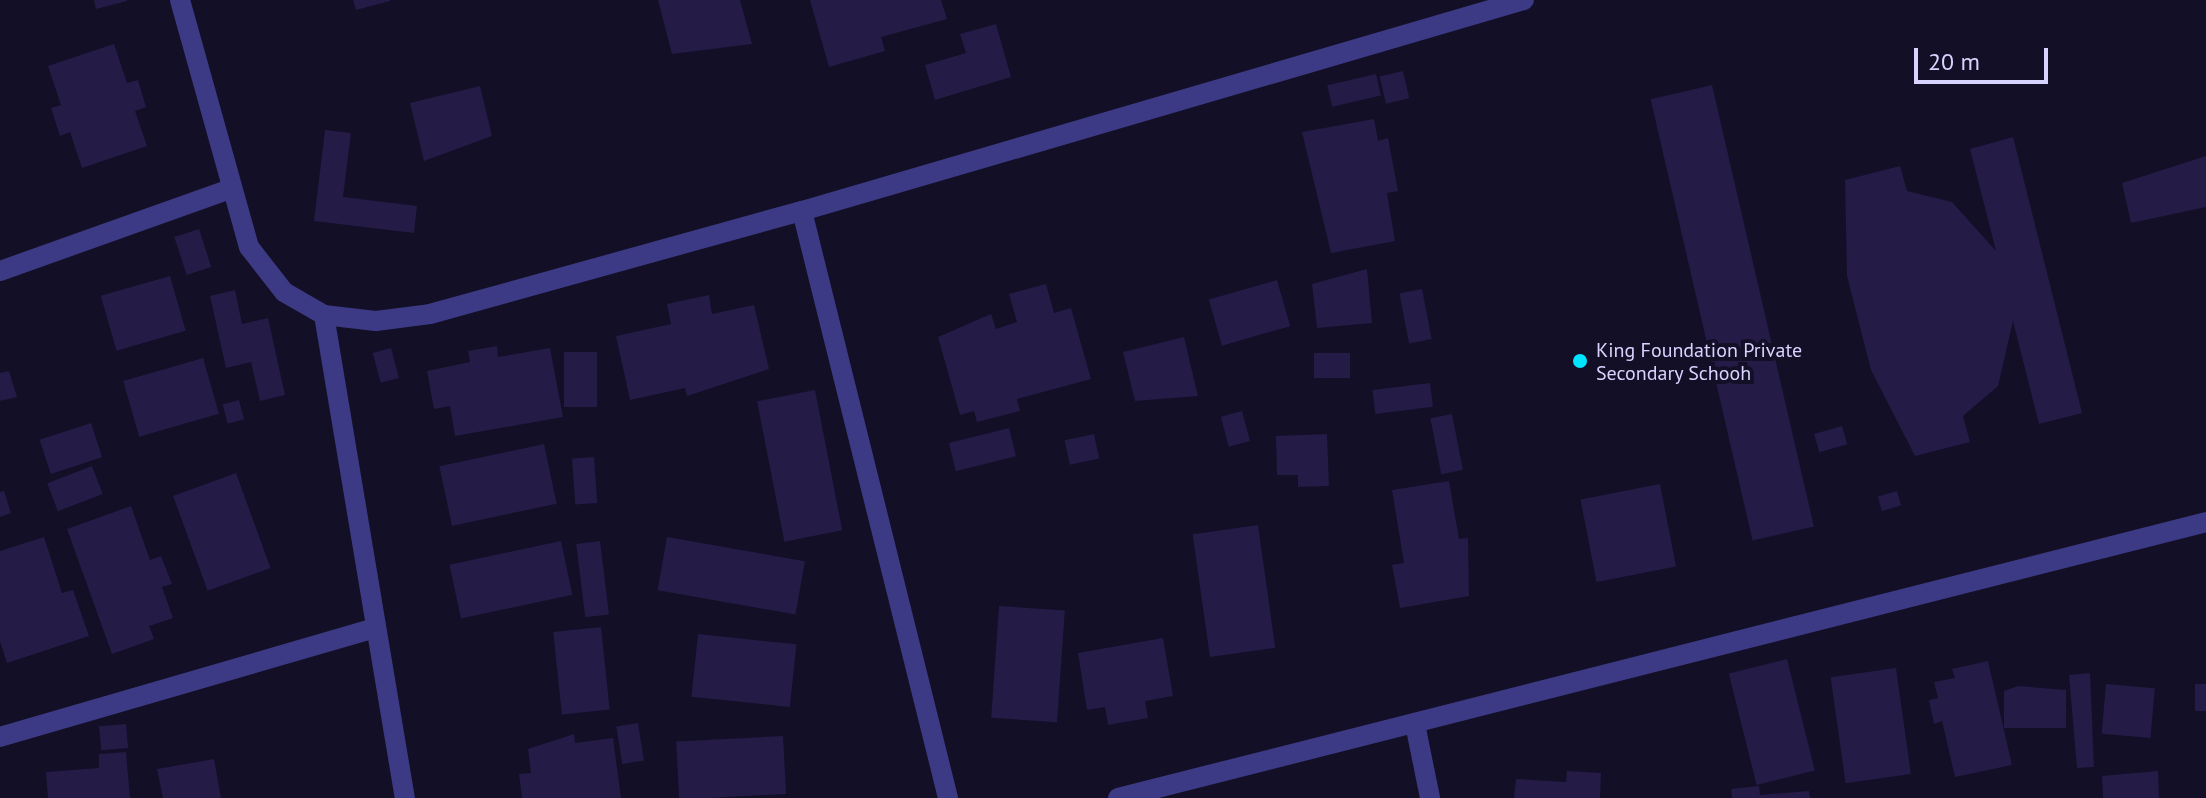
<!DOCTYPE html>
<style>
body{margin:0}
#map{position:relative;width:2206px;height:798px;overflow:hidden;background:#130f26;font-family:"PT Sans",sans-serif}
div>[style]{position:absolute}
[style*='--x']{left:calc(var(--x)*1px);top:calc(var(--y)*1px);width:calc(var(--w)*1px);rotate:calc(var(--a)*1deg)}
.building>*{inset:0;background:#241b47;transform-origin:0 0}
.street>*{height:20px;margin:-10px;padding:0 10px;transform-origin:10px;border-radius:10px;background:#3d3a85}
.dots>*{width:22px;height:22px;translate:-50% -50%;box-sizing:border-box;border:4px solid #130f26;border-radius:50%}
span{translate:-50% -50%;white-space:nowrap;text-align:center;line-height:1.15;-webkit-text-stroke:8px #130f26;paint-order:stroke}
.poi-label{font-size:20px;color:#d9d4ff}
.left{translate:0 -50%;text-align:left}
.scale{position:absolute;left:1914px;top:48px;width:134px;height:36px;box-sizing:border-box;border:4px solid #d9d4ff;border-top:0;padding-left:10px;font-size:24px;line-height:28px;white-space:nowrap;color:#d9d4ff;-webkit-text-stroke:6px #130f26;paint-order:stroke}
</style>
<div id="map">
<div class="building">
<i style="clip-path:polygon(94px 0,127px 0,127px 1px,96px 9px)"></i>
<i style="clip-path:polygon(353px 0,390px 0,390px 1px,356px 10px)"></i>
<i style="clip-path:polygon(658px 0,740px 0,752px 44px,672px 54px)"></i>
<i style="clip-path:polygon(810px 0,941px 0,947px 19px,881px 37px,885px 51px,829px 67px)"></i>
<i style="clip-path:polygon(996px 24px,1011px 77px,935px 100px,925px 65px,966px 53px,960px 34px)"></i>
<i style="clip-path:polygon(114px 44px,127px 83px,138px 80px,146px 107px,135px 111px,147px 146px,82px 168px,70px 132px,60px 136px,51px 108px,61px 105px,48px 66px)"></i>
<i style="left:1403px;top:71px;width:28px;height:24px;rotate:77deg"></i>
<i style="left:1376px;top:74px;width:22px;height:50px;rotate:77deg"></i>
<i style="left:1712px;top:85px;width:453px;height:63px;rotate:77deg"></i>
<i style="clip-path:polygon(480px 86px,492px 136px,424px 161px,410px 103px)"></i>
<i style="clip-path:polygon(1374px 119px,1378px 141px,1388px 138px,1398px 191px,1387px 193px,1395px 241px,1331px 253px,1302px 132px)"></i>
<i style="clip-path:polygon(325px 130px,351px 133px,343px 197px,417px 206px,414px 233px,314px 221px)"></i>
<i style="clip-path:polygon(2013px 137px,2082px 413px,2039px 424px,2013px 321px,1998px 386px,1963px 416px,1970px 442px,1915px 456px,1871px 370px,1847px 276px,1845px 180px,1900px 166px,1907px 191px,1952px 202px,1996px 251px,1970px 149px)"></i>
<i style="clip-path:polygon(2206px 156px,2206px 207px,2131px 223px,2122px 183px)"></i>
<i style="left:199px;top:229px;width:40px;height:26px;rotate:72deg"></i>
<i style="clip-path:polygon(1367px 269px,1372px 323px,1317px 328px,1312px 284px)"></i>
<i style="left:170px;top:276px;width:57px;height:72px;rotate:74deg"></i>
<i style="left:1277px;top:280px;width:48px;height:71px;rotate:74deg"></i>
<i style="clip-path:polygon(1046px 284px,1054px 313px,1071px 308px,1091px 379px,1017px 399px,1020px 411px,977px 422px,974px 411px,960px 415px,938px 337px,991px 314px,996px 329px,1017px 322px,1009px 294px)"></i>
<i style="left:1422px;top:289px;width:51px;height:23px;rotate:79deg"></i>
<i style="clip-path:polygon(235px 290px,242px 324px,268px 318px,285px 395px,260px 401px,251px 362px,226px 368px,210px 296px)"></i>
<i style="clip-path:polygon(709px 295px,712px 314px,754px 305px,769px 369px,687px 396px,685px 388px,630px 400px,616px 336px,671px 324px,667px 304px)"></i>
<i style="clip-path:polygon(1184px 337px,1198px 396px,1135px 401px,1123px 352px)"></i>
<i style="clip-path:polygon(497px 346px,498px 357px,550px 348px,563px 417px,455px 436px,450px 406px,434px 409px,427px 371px,470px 362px,468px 351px)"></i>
<i style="left:391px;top:348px;width:31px;height:19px;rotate:75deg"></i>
<i style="left:564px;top:352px;width:33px;height:55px"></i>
<i style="left:1314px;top:353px;width:36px;height:25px"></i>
<i style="left:203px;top:358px;width:58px;height:83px;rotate:74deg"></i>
<i style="clip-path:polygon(9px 371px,17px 397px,0 401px,0 373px)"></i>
<i style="left:1430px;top:383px;width:24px;height:58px;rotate:83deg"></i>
<i style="left:815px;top:390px;width:143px;height:59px;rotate:79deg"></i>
<i style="left:239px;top:400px;width:20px;height:17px;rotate:75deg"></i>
<i style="left:1242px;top:411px;width:31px;height:22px;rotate:75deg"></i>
<i style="left:1452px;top:414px;width:57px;height:22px;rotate:79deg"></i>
<i style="left:91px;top:423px;width:36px;height:54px;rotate:72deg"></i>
<i style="left:1842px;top:426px;width:19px;height:29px;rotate:74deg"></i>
<i style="left:1009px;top:428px;width:29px;height:62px;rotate:76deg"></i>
<i style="left:1094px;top:434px;width:25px;height:30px;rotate:78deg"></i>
<i style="clip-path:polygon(1327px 434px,1329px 486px,1298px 487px,1298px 475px,1277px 475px,1276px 436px)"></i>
<i style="left:544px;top:444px;width:61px;height:107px;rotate:78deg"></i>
<i style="left:594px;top:457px;width:46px;height:22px;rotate:86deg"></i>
<i style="left:92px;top:466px;width:30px;height:48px;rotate:69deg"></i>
<i style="left:236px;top:473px;width:101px;height:67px;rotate:70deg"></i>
<i style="clip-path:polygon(1449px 481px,1459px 539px,1468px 538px,1469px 596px,1400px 608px,1392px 565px,1404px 563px,1392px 490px)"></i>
<i style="left:1660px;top:484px;width:84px;height:81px;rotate:79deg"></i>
<i style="clip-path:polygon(4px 491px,11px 513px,0 517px,0 492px)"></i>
<i style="left:1897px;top:491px;width:15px;height:20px;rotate:74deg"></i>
<i style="clip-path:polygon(131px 506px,150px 560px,161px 556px,172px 584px,162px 587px,173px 618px,149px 626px,154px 639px,112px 654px,67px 529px)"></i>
<i style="left:1258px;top:525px;width:124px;height:66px;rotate:82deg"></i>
<i style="clip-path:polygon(44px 537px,62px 593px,73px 590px,89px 636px,7px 663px,0 641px,0 551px)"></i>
<i style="left:667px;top:537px;width:140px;height:54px;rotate:10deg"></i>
<i style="left:561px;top:541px;width:55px;height:114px;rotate:78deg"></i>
<i style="left:600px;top:541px;width:74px;height:24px;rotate:83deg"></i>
<i style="left:999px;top:606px;width:66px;height:112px;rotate:4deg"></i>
<i style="left:601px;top:627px;width:83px;height:48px;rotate:84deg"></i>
<i style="left:698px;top:634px;width:99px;height:63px;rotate:6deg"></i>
<i style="clip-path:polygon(1163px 638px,1173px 696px,1145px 701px,1148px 718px,1108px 725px,1105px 707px,1087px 710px,1078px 653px)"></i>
<i style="left:1787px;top:659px;width:115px;height:60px;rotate:76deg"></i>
<i style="clip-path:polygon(1988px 661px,2012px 765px,1955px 777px,1942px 721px,1934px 724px,1929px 700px,1938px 698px,1934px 682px,1955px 678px,1952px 669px)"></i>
<i style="left:1896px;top:668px;width:107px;height:66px;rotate:82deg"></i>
<i style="clip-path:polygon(2090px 673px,2094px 767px,2077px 768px,2069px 675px)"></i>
<i style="left:2106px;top:684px;width:49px;height:50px;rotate:5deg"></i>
<i style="left:2195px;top:684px;width:11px;height:27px"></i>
<i style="clip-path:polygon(2018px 686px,2066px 690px,2066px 728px,2004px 728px,2004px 691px)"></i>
<i style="left:638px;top:723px;width:38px;height:22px;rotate:81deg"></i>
<i style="left:126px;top:724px;width:24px;height:27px;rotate:85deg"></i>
<i style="clip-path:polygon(574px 734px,575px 743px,613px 738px,621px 798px,522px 798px,519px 774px,531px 773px,528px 749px)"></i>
<i style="left:783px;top:736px;width:58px;height:107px;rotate:87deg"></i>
<i style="clip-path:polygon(126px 752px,130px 798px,48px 798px,46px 772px,99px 768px,99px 754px)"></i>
<i style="clip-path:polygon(214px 759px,221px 798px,163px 798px,157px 769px)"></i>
<i style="clip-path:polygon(1567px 771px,1601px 773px,1600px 798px,1514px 798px,1516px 779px,1566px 782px)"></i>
<i style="clip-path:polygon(2158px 771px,2159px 798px,2103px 798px,2102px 776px)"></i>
<i style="clip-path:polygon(1759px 786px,1760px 795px,1809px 791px,1810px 798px,1732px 798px,1731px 789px)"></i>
</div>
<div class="street">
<i style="--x:180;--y:0;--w:256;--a:74.4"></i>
<i style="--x:249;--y:247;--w:57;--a:52.1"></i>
<i style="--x:284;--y:292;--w:46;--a:29.9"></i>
<i style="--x:324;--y:315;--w:52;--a:6.6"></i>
<i style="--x:376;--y:321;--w:54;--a:-7.4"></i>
<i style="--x:430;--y:314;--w:386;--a:-15.5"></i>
<i style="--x:802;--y:211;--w:752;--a:-16.29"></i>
<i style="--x:802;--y:211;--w:605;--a:76.03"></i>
<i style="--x:0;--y:271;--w:244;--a:-19.6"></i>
<i style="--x:324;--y:315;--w:490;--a:80.5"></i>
<i style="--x:1415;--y:724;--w:76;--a:78.5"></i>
<i style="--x:0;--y:737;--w:391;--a:-16.2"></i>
<i style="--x:1118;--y:798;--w:1122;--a:-14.23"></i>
</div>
<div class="dots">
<i style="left:1580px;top:361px;background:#00e5ff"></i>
</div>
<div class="poi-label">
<span class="left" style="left:1596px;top:362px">King Foundation Private<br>Secondary Schooh</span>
</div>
<div class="scale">20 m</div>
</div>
